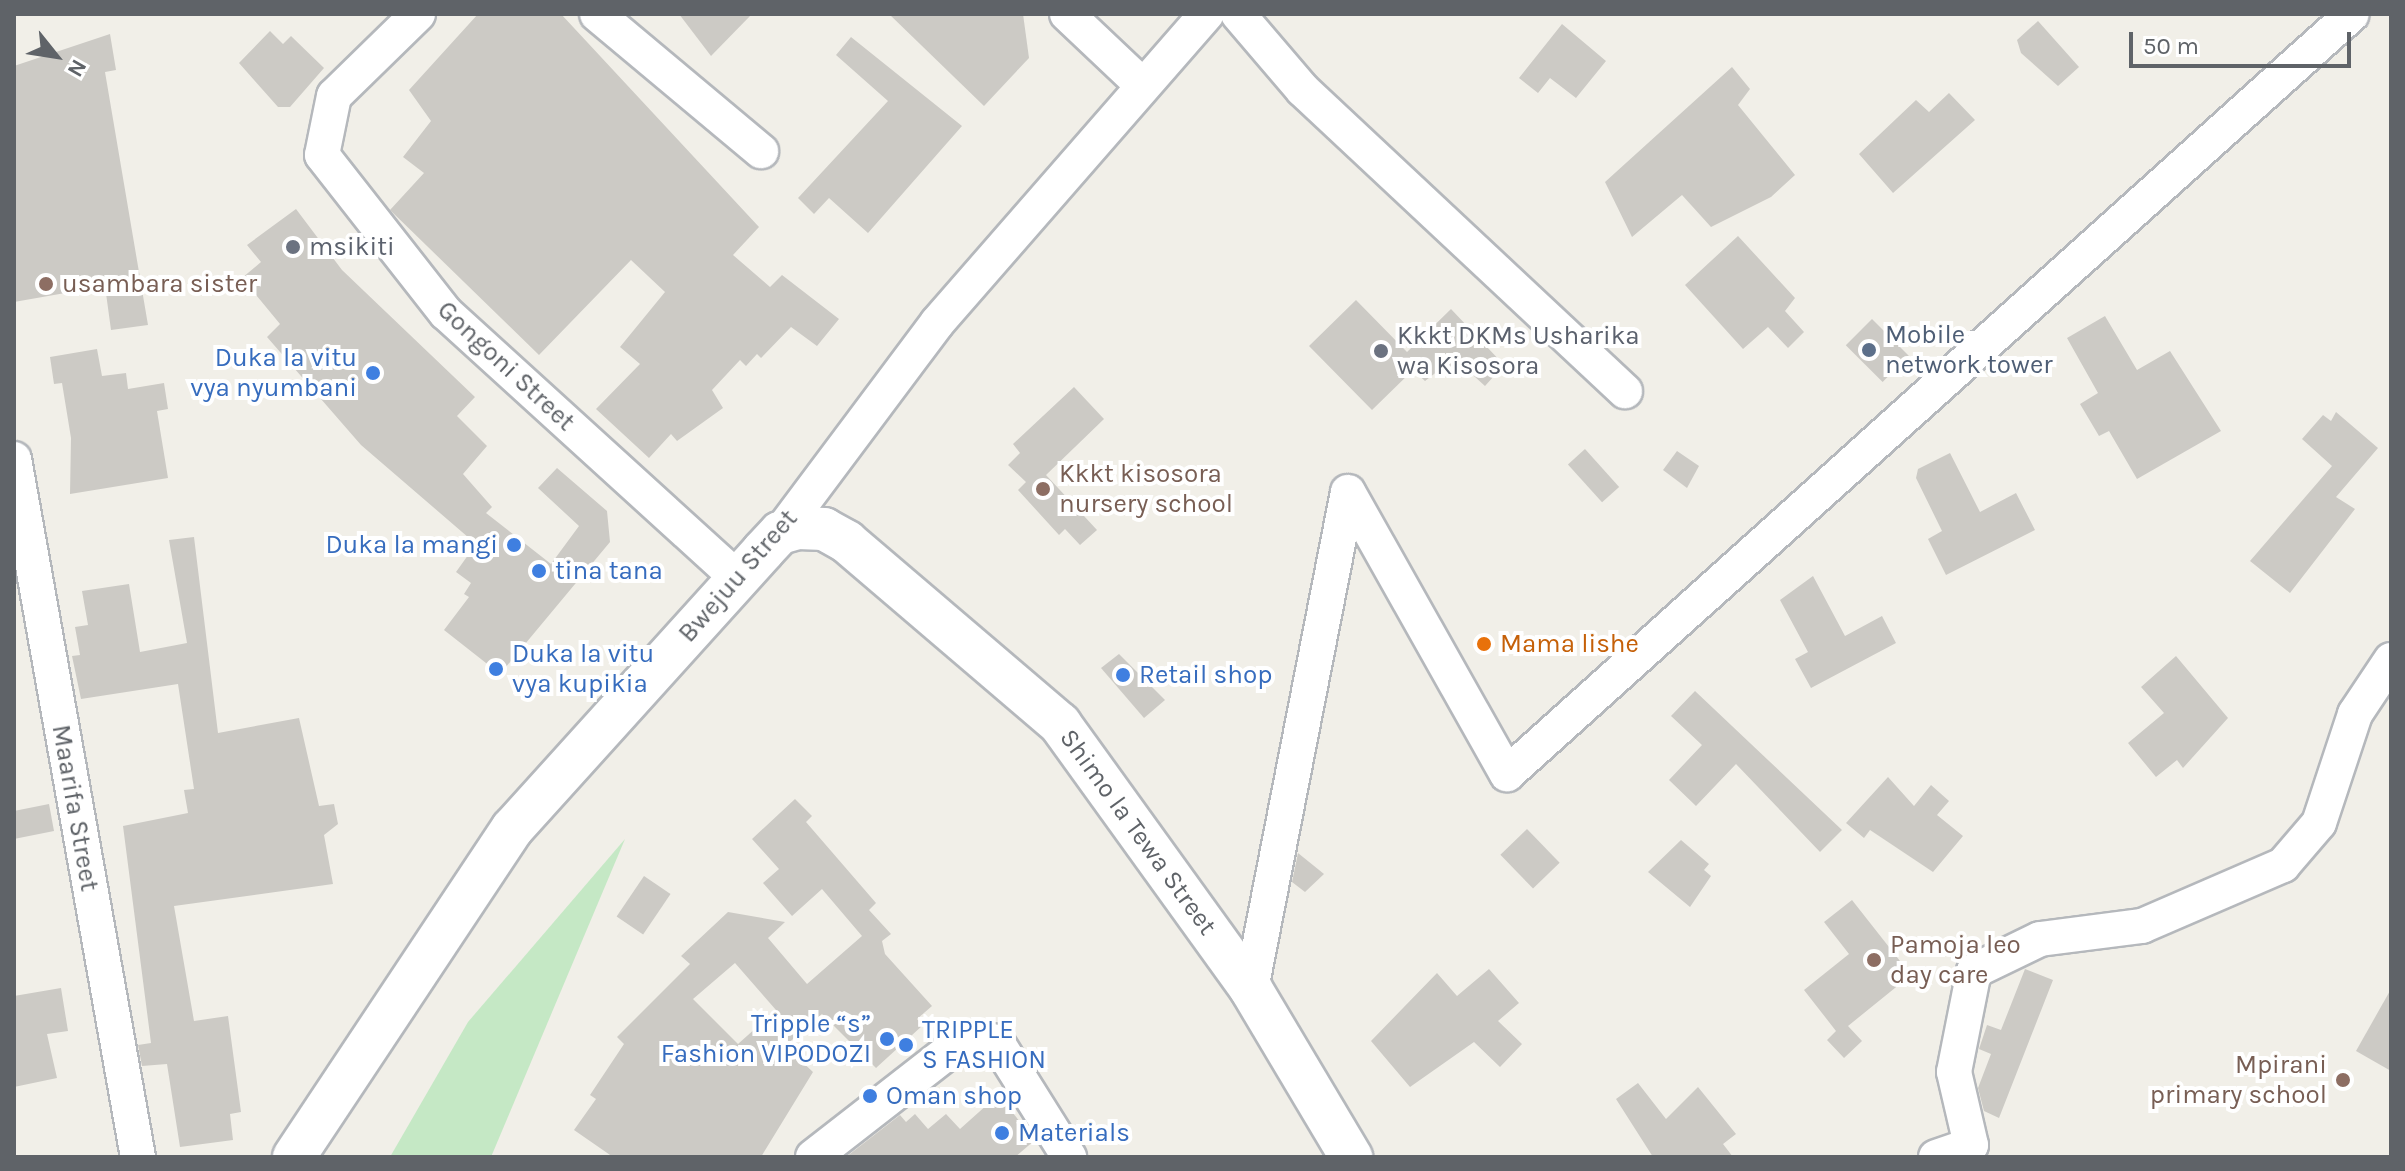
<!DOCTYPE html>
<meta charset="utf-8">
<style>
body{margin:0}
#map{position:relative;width:2405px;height:1171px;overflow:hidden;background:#f1efe8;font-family:Karla,sans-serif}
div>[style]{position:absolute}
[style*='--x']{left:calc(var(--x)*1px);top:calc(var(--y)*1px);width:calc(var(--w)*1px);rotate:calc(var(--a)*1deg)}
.green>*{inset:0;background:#c5e8c5}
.building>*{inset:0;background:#cccac5;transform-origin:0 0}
.roads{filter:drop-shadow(2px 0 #b5b8bc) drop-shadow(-2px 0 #b5b8bc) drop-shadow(0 2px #b5b8bc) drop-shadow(0 -2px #b5b8bc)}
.minor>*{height:34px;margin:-17px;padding:0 17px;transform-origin:17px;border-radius:17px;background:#fff}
.tertiary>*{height:42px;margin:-21px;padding:0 21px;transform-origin:21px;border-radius:21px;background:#fff}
.dots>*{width:22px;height:22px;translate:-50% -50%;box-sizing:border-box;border:4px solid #fff;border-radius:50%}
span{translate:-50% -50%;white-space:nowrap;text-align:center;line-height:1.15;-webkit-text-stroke:8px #fff;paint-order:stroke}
.worship-label{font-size:26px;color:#5b616d}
.left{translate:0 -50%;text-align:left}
.education-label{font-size:26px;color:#785e54}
.right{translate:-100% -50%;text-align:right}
.service-label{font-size:26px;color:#4e5e75}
.shop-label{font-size:26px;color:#366cbe}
.street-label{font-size:26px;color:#5f6368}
.food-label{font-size:26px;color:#c56008}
.frame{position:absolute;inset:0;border:16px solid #5f6368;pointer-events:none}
.north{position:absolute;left:16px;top:16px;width:80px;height:80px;-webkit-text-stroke:6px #fff;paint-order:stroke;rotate:120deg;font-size:22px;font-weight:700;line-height:32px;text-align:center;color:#5f6368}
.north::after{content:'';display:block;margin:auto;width:28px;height:36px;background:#5f6368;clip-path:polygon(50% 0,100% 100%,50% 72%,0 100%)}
.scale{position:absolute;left:2129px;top:32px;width:222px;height:36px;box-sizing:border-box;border:4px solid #5f6368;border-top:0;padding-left:10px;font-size:24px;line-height:28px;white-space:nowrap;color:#5f6368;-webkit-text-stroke:6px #fff;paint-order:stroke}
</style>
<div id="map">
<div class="green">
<i style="clip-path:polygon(625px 839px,491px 1157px,390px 1157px,468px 1022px)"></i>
</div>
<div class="building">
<i style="clip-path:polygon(478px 14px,561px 14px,759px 227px,733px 255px,770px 287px,782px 275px,839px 319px,817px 346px,791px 327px,761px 358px,757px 354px,746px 366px,740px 360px,712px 390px,723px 408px,677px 441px,671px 434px,649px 458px,596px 409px,640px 364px,620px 347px,665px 292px,631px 260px,539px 355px,390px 210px,424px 173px,403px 157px,431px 121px,409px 90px)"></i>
<i style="clip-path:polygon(679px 14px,752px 14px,711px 56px)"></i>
<i style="clip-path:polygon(889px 14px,1023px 14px,1029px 58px,984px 106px)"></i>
<i style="clip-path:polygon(2038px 21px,2079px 67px,2058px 86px,2021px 53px,2017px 40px)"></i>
<i style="clip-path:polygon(1562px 24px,1606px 61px,1576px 98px,1550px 78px,1538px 93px,1519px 78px)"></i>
<i style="clip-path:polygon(270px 31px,283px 44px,291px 36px,324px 68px,290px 107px,278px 107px,239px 63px)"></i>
<i style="clip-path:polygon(110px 34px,116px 70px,105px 72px,148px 325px,111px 330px,105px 286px,14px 302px,14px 66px)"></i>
<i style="clip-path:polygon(851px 37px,962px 126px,868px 233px,829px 198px,814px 214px,798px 198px,888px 101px,836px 55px)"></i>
<i style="clip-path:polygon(1732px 67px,1750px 89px,1738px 105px,1795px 175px,1771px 197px,1711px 227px,1682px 195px,1632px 237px,1605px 182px)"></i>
<i style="clip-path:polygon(1949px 93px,1975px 120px,1893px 193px,1859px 154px,1916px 100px,1929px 112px)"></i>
<i style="clip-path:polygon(296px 209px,342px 270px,475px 397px,457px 416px,487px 446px,463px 474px,492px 507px,486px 513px,551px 564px,579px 526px,538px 488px,557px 468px,607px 511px,610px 542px,500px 674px,444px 630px,469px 597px,464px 594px,471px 583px,456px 572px,476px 544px,361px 445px,267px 337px,280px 324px,242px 278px,261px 262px,247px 245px)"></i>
<i style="clip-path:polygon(1738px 236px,1795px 298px,1785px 311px,1804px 332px,1788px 348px,1768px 327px,1743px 349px,1685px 285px)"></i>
<i style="clip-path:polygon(1356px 300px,1407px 352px,1451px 309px,1504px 365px,1485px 386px,1464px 367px,1454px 378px,1443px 367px,1425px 381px,1413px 370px,1372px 410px,1309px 346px)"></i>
<i style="clip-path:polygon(2105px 316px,2137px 370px,2170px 351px,2221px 431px,2137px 479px,2109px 431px,2099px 436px,2080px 404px,2098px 393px,2067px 338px)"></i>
<i style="left:1872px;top:319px;width:52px;height:37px;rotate:45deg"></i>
<i style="clip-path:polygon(97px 349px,102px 376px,126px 373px,128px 389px,164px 383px,168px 409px,157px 411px,168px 478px,70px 494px,71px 438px,62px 383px,54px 384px,50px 357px)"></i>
<i style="clip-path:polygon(1074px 387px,1104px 419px,1046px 475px,1097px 530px,1080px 545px,1065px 529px,1059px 535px,1018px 490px,1026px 482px,1008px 465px,1020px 453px,1013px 444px)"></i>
<i style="clip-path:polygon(2336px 412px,2378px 448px,2336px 497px,2355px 509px,2290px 593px,2250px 561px,2332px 466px,2302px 439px,2323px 415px,2331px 421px)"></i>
<i style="left:1585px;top:449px;width:51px;height:23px;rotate:48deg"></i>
<i style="clip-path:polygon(1677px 451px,1699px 466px,1687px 488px,1663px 470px)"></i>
<i style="clip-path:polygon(1950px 453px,1980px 512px,2016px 493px,2035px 530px,1946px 575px,1928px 539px,1942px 531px,1916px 478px,1918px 469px)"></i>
<i style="clip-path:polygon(194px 537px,218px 733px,299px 718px,319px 806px,334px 804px,338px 824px,324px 835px,333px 884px,174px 906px,194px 1021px,228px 1016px,241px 1112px,230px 1114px,233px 1140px,180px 1147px,167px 1064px,142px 1066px,138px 1045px,151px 1043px,123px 826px,188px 813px,184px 790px,194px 789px,178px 684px,81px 699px,72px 656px,80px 655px,75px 627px,88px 625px,82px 591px,129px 584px,140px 652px,187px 643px,169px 540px)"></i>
<i style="clip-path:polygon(1813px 576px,1845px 636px,1882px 616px,1896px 643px,1811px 688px,1795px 659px,1808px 652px,1780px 600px)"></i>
<i style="clip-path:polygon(1119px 654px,1165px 700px,1144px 718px,1101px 668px)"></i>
<i style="clip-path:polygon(2176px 656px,2228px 718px,2183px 768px,2177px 760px,2156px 777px,2128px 743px,2164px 713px,2141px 687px)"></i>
<i style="clip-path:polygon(1695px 691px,1842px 830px,1820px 852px,1736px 764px,1696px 806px,1669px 780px,1702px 745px,1671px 716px)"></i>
<i style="clip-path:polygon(1888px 777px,1914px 806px,1931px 785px,1949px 801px,1937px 815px,1963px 836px,1933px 872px,1870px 830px,1864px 838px,1846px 823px)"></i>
<i style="clip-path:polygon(evenodd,795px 799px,812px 816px,806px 822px,876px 903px,869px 910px,891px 934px,882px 941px,885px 954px,932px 1006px,917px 1019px,923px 1025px,876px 1068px,822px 1014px,785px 1046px,813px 1072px,761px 1157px,613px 1157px,574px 1130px,596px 1099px,590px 1095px,624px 1044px,617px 1037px,690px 964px,681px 956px,728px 912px,785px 922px,768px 938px,807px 984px,862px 936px,822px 889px,792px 916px,763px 883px,779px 869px,752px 839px,795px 799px,735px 963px,776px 1010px,738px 1044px,693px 999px,735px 963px)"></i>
<i style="clip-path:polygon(49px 804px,54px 831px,14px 839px,14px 811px)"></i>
<i style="left:1527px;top:829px;width:47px;height:37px;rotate:46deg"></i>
<i style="clip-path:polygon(1681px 840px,1709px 864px,1704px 870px,1711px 876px,1690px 907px,1648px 872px)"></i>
<i style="clip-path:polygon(1298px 853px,1324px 874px,1305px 892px,1292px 882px)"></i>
<i style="left:644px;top:876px;width:32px;height:49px;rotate:34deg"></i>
<i style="clip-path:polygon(1852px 900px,1911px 975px,1848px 1026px,1862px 1041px,1844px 1058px,1827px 1040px,1836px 1031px,1804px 990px,1849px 954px,1824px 922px)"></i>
<i style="clip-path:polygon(1489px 969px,1519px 1003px,1498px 1021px,1522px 1044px,1500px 1067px,1474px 1042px,1410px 1087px,1371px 1041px,1437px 973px,1457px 996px)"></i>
<i style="clip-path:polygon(2025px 969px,2053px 980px,1999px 1118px,1984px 1111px,1978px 1088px,1991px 1054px,1979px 1049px,1987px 1025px,2001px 1030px)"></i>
<i style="clip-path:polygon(61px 988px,68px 1031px,47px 1034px,57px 1078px,14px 1087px,14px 996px)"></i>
<i style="clip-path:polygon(2391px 989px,2391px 1071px,2356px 1051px)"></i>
<i style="clip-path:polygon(1638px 1083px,1666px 1119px,1698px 1087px,1736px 1134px,1723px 1144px,1733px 1157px,1653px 1157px,1616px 1099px)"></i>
<i style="clip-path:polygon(998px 1095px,1035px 1140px,1015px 1157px,846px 1157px,900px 1115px,906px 1122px,915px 1114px,928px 1129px,946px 1114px,960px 1129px)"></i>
</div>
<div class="roads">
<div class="minor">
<i style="--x:418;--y:14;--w:117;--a:135.7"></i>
<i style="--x:334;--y:96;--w:60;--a:101.5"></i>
<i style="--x:322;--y:155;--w:201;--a:51.9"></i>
<i style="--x:446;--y:313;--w:394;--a:42.3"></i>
<i style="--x:597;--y:14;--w:214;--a:39.9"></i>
<i style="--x:1067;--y:14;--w:103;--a:43.4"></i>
<i style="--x:1238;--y:14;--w:100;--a:49.5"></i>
<i style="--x:1303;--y:90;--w:441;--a:43.1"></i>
<i style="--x:14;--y:459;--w:709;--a:79.93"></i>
<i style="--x:780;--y:533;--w:262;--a:-53.2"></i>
<i style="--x:937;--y:323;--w:410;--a:-48.9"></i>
<i style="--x:1251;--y:989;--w:506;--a:-78.96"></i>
<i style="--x:1348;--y:492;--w:324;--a:60.6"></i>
<i style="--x:1507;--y:774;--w:1136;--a:-41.97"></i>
<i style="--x:813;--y:1157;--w:195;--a:-37.9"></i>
<i style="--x:967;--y:1037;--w:30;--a:9"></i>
<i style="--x:997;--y:1042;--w:136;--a:57.9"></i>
<i style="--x:1936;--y:1157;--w:37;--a:-19"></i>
<i style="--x:1971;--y:1145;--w:75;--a:-103.1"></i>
<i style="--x:1954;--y:1072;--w:103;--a:-78.8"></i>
<i style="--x:1974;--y:971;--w:73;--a:-25.9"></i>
<i style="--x:2040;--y:939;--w:103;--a:-7.3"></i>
<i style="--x:2142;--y:926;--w:154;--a:-23.4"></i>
<i style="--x:2283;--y:865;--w:55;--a:-49.4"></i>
<i style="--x:2319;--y:823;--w:115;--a:-71.7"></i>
<i style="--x:2355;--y:714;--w:65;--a:-56.3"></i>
</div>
<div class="tertiary">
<i style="--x:294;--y:1157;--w:394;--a:-56.4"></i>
<i style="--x:512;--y:829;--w:375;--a:-47.9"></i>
<i style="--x:763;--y:551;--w:25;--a:-47"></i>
<i style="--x:780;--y:533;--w:19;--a:-16"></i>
<i style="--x:798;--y:528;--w:26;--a:2"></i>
<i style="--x:824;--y:529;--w:26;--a:29"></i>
<i style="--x:847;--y:542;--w:280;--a:40.5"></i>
<i style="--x:1060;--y:724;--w:327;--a:54.2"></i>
<i style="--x:1251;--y:989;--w:196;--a:59.2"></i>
</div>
</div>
<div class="dots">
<i style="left:293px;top:247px;background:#6b7280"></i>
<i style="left:46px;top:284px;background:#8d6e63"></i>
<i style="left:1869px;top:350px;background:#5c6f8a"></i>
<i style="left:1381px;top:351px;background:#6b7280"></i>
<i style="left:373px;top:373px;background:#3f7fe0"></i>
<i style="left:1043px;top:489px;background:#8d6e63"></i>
<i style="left:514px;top:545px;background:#3f7fe0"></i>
<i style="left:539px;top:571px;background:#3f7fe0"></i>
<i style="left:1484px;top:644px;background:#e8710a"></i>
<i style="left:496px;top:669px;background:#3f7fe0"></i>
<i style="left:1123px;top:675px;background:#3f7fe0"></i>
<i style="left:1874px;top:960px;background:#8d6e63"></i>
<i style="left:887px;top:1039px;background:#3f7fe0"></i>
<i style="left:906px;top:1045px;background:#3f7fe0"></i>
<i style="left:2343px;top:1080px;background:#8d6e63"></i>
<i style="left:870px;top:1096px;background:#3f7fe0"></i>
<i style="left:1002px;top:1133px;background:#3f7fe0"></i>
</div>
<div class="worship-label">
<span class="left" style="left:309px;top:247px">msikiti</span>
<span class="left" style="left:1397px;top:351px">Kkkt DKMs Usharika<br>wa Kisosora</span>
</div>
<div class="education-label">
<span class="left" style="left:62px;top:284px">usambara sister</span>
<span class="left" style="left:1059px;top:489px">Kkkt kisosora<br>nursery school</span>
<span class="left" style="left:1890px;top:960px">Pamoja leo<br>day care</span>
<span class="right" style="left:2327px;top:1080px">Mpirani<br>primary school</span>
</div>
<div class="service-label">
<span class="left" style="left:1885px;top:350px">Mobile<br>network tower</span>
</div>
<div class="shop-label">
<span class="right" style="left:357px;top:373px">Duka la vitu<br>vya nyumbani</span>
<span class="right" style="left:498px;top:545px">Duka la mangi</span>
<span class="left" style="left:555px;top:571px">tina tana</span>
<span class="left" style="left:512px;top:669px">Duka la vitu<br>vya kupikia</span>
<span class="left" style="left:1139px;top:675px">Retail shop</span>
<span class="right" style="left:871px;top:1039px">Tripple “s”<br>Fashion VIPODOZI</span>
<span class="left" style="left:922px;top:1045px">TRIPPLE<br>S FASHION</span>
<span class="left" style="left:886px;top:1096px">Oman shop</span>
<span class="left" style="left:1018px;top:1133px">Materials</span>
</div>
<div class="street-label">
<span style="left:506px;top:366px;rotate:43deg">Gongoni Street</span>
<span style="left:738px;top:576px;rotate:-49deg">Bwejuu Street</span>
<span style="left:75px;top:808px;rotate:80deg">Maarifa Street</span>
<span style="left:1138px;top:832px;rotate:54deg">Shimo la Tewa Street</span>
</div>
<div class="food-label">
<span class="left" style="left:1500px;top:644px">Mama lishe</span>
</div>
<div class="frame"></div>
<div class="north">N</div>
<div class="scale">50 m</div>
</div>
